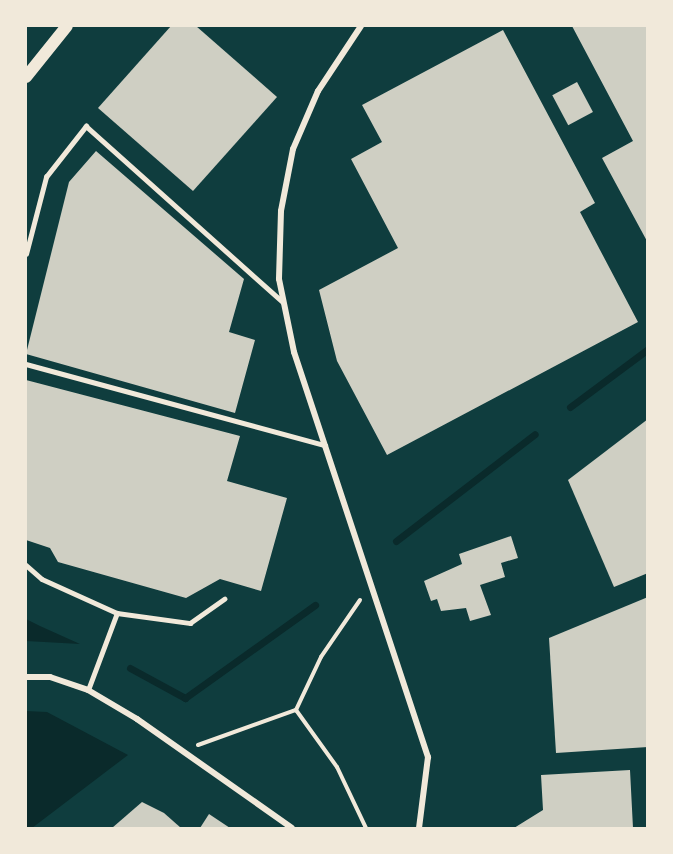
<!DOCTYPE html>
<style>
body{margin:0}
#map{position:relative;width:673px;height:854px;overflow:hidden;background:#0f3d3e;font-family:"Open Sans",sans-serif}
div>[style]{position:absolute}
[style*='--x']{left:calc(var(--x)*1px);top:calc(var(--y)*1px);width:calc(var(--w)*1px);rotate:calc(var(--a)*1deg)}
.water>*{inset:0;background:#0a2a2b}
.stream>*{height:7px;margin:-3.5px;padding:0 3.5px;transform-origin:3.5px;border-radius:3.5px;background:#0a2a2b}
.building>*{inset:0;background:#cfcfc3;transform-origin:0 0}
.path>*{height:4px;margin:-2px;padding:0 2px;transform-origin:2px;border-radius:2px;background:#f1e9da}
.service>*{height:4.5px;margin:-2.25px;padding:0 2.25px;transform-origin:2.25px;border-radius:2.25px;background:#f1e9da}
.minor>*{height:6px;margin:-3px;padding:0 3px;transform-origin:3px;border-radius:3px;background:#f1e9da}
.secondary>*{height:12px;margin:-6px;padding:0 6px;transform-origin:6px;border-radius:6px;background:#f1e9da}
span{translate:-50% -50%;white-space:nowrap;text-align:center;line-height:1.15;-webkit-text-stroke:4.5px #f1e9da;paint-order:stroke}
.frame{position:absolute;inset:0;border:27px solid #f1e9da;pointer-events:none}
</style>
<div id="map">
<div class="water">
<i style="clip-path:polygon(26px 619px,40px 626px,80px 644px,26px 641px)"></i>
<i style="clip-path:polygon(26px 711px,47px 712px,128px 755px,32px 828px,26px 828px)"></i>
</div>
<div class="stream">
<i style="--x:570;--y:407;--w:97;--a:-36.6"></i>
<i style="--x:396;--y:541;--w:175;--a:-37.6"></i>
<i style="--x:130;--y:668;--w:63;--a:28.6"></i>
<i style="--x:185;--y:698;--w:160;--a:-35.6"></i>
</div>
<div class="building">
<i style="clip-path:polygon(171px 26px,196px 26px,277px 97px,193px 191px,98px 108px)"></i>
<i style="clip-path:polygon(572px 26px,648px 26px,648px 243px,602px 158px,633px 141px)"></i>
<i style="clip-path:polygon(503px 30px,595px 203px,580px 212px,638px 322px,387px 455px,337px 361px,319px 290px,398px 248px,351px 159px,382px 142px,362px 105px)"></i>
<i style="left:577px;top:82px;width:34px;height:28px;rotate:62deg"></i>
<i style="clip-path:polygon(96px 151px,244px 279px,229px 332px,255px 340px,235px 413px,26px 354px,69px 182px)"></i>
<i style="clip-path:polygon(26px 380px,240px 436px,227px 481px,287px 498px,261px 591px,220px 579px,186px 598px,58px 562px,50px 548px,26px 540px)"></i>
<i style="clip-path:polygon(648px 419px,648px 573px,614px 587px,568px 480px)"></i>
<i style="clip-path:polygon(511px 536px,518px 558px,501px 563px,505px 577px,480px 585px,491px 615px,470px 621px,466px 608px,441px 611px,437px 599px,431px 601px,424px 581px,462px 564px,459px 554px)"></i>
<i style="clip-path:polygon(648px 597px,648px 747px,556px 753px,549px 638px)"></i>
<i style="clip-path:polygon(630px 770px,633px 828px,514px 828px,543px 810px,541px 775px)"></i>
<i style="clip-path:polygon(142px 802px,164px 813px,181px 828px,112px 828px)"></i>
<i style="clip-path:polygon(209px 814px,230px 828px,200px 828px)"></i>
</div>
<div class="path">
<i style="--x:360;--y:600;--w:69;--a:124.4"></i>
<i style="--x:321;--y:657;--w:59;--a:115.3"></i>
<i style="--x:296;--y:710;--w:70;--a:54.3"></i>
<i style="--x:337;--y:767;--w:68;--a:64.6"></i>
<i style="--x:198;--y:745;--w:104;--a:-19.7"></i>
</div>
<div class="service">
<i style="--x:26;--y:254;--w:80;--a:-75.4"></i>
<i style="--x:46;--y:177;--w:65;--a:-51.9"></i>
<i style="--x:86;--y:126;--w:264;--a:41.8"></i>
<i style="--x:26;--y:364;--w:310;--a:15.2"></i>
<i style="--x:26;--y:565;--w:21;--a:41"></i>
<i style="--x:42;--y:579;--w:82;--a:24.4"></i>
<i style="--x:117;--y:613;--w:74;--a:7.8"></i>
<i style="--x:190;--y:623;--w:42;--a:-35.2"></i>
<i style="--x:88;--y:690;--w:82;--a:-69.4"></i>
</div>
<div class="minor">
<i style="--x:361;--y:26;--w:78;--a:123.5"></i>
<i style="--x:318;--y:91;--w:63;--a:113.3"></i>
<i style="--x:293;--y:149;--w:63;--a:101"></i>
<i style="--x:281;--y:211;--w:68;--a:91.7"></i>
<i style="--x:279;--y:279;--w:75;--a:78.4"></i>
<i style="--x:294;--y:352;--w:427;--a:71.7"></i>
<i style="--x:428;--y:757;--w:72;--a:97.2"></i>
<i style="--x:26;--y:677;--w:24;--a:0"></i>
<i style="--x:50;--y:677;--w:40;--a:18.9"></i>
<i style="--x:88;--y:690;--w:57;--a:30.6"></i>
<i style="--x:137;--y:719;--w:189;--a:35.1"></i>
</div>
<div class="secondary">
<i style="--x:26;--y:77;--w:65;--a:-51.2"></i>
</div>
<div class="frame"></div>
</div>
